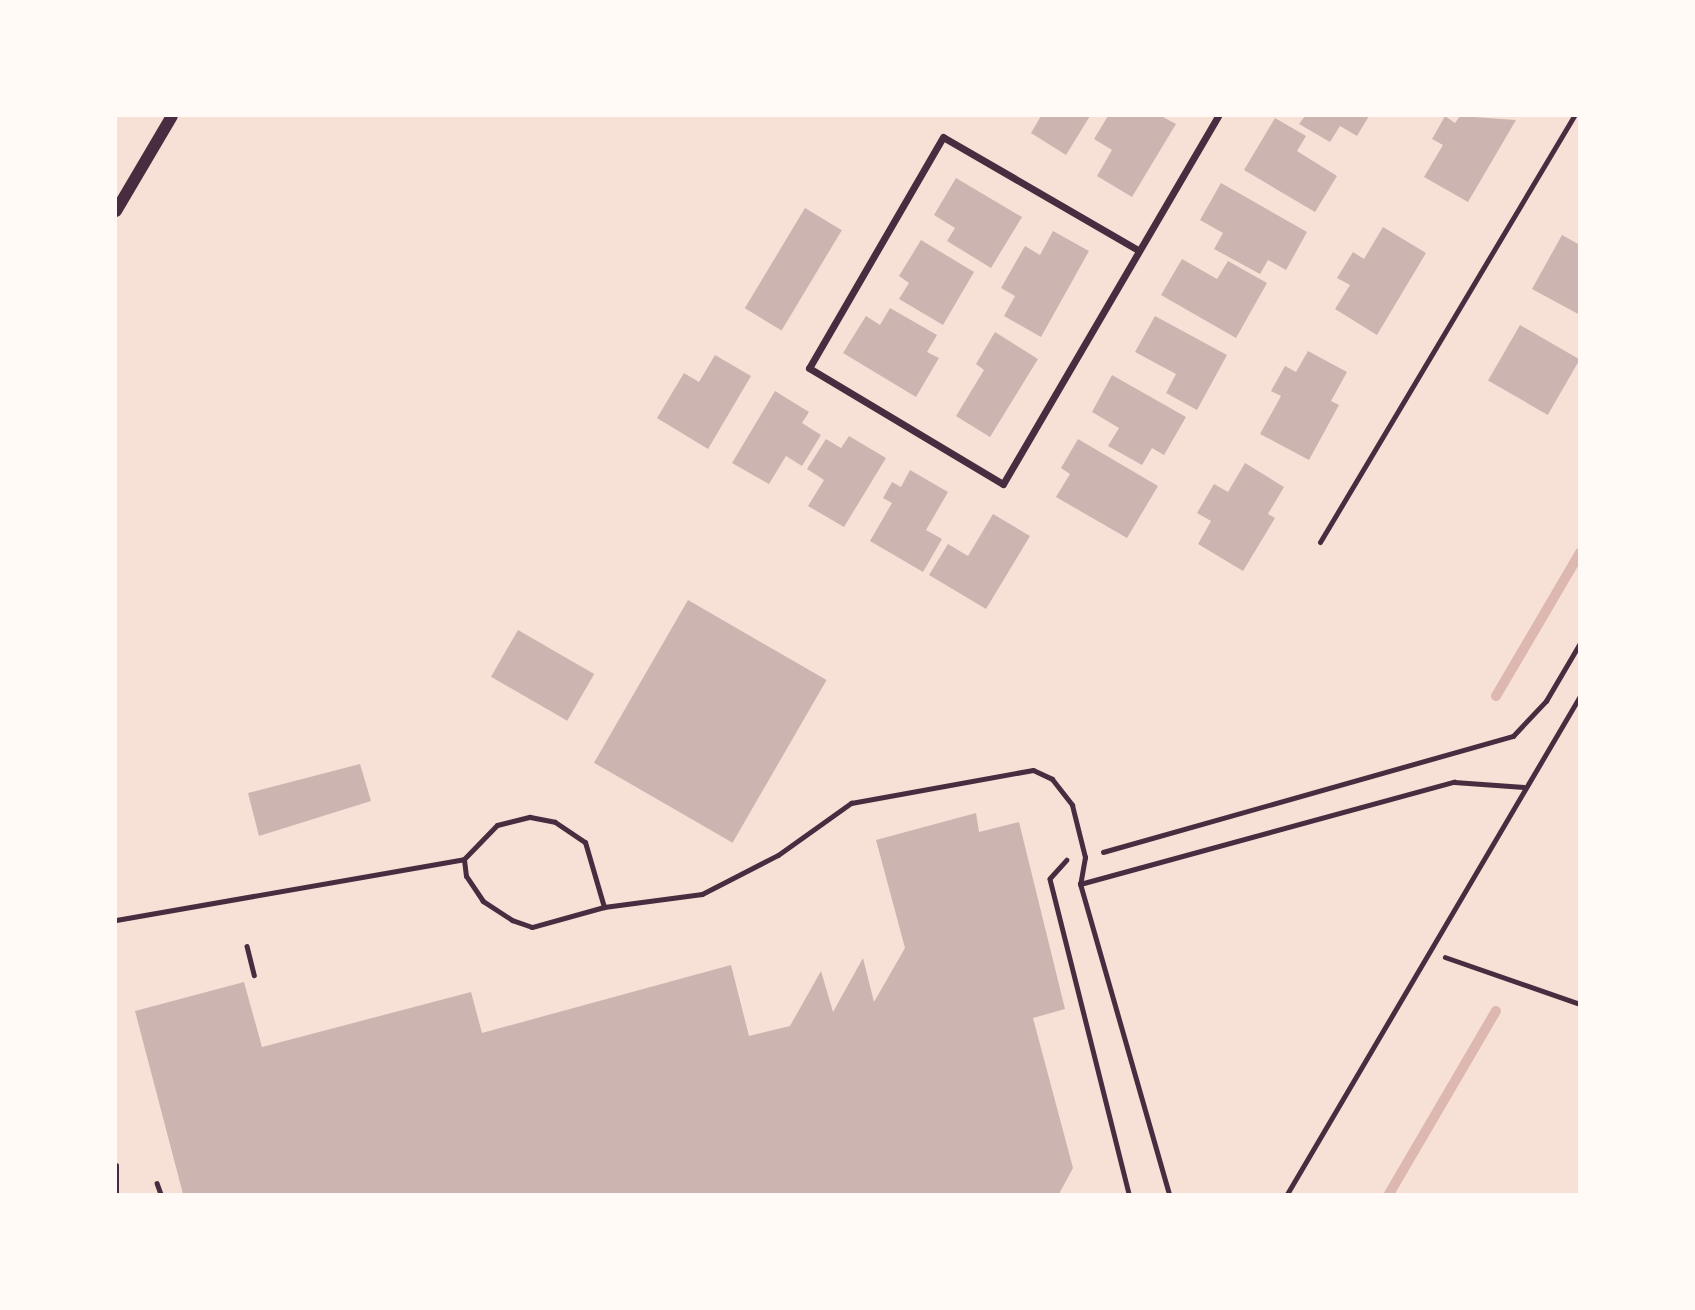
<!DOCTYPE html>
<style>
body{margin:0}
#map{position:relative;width:1695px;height:1310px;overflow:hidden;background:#f7e1d7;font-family:Karla,sans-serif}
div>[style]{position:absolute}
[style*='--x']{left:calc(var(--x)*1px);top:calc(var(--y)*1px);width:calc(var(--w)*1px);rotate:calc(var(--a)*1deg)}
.stream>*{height:10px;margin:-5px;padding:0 5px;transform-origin:5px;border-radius:5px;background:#dcb8b0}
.building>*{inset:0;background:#ccb4b1;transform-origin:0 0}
.path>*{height:4.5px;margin:-2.25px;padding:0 2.25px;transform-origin:2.25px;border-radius:2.25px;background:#4a2c40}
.service>*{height:5px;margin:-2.5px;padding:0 2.5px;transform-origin:2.5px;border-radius:2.5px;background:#4a2c40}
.minor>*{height:7px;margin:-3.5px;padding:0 3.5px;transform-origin:3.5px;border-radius:3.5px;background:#4a2c40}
.tertiary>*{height:12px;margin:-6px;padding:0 6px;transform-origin:6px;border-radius:6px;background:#4a2c40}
span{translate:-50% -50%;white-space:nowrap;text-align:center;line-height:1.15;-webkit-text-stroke:5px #fffaf5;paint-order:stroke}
.frame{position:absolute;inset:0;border:117px solid #fffaf5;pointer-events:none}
</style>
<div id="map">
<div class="stream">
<i style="--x:1496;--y:696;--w:166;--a:-59.6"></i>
<i style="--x:1389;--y:1194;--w:212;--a:-59.7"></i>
</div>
<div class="building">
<i style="clip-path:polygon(1041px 116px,1090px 116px,1066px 155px,1031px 133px)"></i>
<i style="clip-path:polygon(1108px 116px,1161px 116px,1176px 124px,1132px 197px,1097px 176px,1112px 150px,1094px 139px)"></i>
<i style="clip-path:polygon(1305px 116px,1369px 116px,1357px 136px,1340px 126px,1330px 142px,1299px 124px)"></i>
<i style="clip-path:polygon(1445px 116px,1455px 123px,1460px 116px,1516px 120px,1468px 202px,1424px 177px,1443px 145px,1432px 139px)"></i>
<i style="clip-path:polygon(1275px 118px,1306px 136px,1297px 151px,1337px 176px,1315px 212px,1244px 170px)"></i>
<i style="clip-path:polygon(956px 178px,1022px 217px,991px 268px,947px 241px,955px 228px,934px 215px)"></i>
<i style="clip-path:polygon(1221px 183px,1307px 232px,1286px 270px,1268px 260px,1260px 274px,1214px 249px,1223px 233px,1200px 220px)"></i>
<i style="left:805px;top:208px;width:43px;height:117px;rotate:31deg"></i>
<i style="clip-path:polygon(1383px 227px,1426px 253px,1377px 335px,1335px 309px,1350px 285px,1337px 278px,1353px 252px,1364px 259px)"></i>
<i style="clip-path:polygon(1053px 231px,1089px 251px,1041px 337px,1004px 316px,1015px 296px,1001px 288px,1025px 246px,1040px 255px)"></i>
<i style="clip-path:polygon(1562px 235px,1580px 245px,1580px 315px,1532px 289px)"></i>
<i style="clip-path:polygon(921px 240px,974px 272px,943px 325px,899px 299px,909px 283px,899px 276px)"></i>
<i style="clip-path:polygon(1182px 259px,1217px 279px,1228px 261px,1267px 283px,1236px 338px,1161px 295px)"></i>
<i style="clip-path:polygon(890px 308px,937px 335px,927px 352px,939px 358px,916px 397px,843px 353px,866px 316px,880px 325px)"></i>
<i style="clip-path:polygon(1155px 316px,1227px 355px,1197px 410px,1166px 393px,1176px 374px,1135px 352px)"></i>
<i style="left:1520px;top:325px;width:69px;height:64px;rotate:30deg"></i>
<i style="clip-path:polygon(995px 332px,1038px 359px,990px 437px,956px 416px,984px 370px,976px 364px)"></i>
<i style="clip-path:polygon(1308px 351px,1347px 372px,1331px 401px,1339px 405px,1309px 460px,1260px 434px,1281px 396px,1271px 391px,1285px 366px,1296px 372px)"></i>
<i style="clip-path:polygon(715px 355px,751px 376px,708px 449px,657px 418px,684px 373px,699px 382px)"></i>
<i style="clip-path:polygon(1112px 375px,1186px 417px,1164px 455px,1152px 448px,1142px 465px,1108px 446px,1119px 428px,1092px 412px)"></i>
<i style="clip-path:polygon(775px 391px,809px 412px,802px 423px,821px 435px,802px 466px,786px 456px,769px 484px,732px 463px)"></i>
<i style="clip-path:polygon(849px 436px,886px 458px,844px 527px,808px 506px,824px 480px,807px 469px,826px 439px,841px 448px)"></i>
<i style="clip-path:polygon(1078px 439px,1158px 486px,1127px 538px,1056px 497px,1070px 474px,1061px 468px)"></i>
<i style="clip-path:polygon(1245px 463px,1284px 487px,1268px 514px,1275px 518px,1243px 571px,1198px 544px,1211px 521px,1197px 513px,1214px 484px,1228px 492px)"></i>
<i style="clip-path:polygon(910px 470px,948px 492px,926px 530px,942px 539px,923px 572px,870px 541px,892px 503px,883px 498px,892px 482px,901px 487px)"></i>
<i style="clip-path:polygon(993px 514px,1030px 536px,986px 609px,929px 575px,948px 544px,968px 556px)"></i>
<i style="left:688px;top:600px;width:160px;height:188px;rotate:30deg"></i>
<i style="left:518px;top:630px;width:88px;height:54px;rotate:30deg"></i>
<i style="clip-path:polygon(360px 764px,371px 801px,259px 836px,248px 793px)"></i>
<i style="clip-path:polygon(976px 813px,979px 832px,1019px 822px,1065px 1009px,1033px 1018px,1073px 1168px,1059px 1194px,183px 1194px,135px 1011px,244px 982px,262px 1047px,471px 992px,482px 1033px,731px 965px,749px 1036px,790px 1026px,821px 971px,833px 1012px,863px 958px,874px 1002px,905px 948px,876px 840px)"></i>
</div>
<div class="path">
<i style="--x:1103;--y:852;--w:426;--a:-15.8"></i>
<i style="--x:1513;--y:736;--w:48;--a:-46.7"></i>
<i style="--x:1546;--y:701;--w:67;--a:-59.6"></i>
<i style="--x:1067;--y:860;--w:25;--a:132"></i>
<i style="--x:1050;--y:879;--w:325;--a:75.9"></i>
<i style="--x:247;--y:946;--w:30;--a:76"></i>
<i style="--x:1445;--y:957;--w:143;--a:19.2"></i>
<i style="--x:157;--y:1183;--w:12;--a:70"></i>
</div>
<div class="service">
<i style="--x:1320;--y:542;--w:496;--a:-59.2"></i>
<i style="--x:604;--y:907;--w:99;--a:-7.6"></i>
<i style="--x:702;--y:894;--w:85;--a:-27.2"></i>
<i style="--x:778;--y:855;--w:90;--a:-35.5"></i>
<i style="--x:851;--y:803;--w:185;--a:-10.3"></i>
<i style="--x:1033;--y:770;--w:21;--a:25"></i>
<i style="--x:1052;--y:779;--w:33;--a:52"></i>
<i style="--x:1072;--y:805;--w:54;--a:76"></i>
<i style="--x:1085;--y:857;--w:27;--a:100"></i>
<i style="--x:116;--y:920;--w:353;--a:-9.9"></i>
<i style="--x:464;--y:859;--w:47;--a:-45.9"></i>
<i style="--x:497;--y:825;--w:34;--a:-14"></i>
<i style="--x:530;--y:817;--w:25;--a:11"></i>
<i style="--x:555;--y:822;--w:36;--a:34"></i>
<i style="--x:585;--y:842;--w:68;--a:73.7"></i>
<i style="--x:604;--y:907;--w:75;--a:164.5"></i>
<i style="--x:532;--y:927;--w:21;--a:-161"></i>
<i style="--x:512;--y:920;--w:35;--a:-147"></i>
<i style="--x:483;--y:901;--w:30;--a:-124"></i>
<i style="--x:466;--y:876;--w:17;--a:-97"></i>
<i style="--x:116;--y:1165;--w:28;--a:90"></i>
<i style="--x:1169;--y:1194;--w:323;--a:-106"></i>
<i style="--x:1080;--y:884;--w:388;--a:-15.3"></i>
<i style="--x:1454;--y:782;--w:70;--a:4.1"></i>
<i style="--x:1287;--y:1194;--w:578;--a:-59.53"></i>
</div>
<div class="minor">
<i style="--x:1138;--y:250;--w:225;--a:-149.9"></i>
<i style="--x:943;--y:137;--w:267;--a:120.1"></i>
<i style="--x:809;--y:368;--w:226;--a:30.9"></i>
<i style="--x:1003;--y:484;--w:426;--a:-59.7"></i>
</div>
<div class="tertiary">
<i style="--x:116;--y:211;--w:110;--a:-59.5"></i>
</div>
<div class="frame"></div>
</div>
